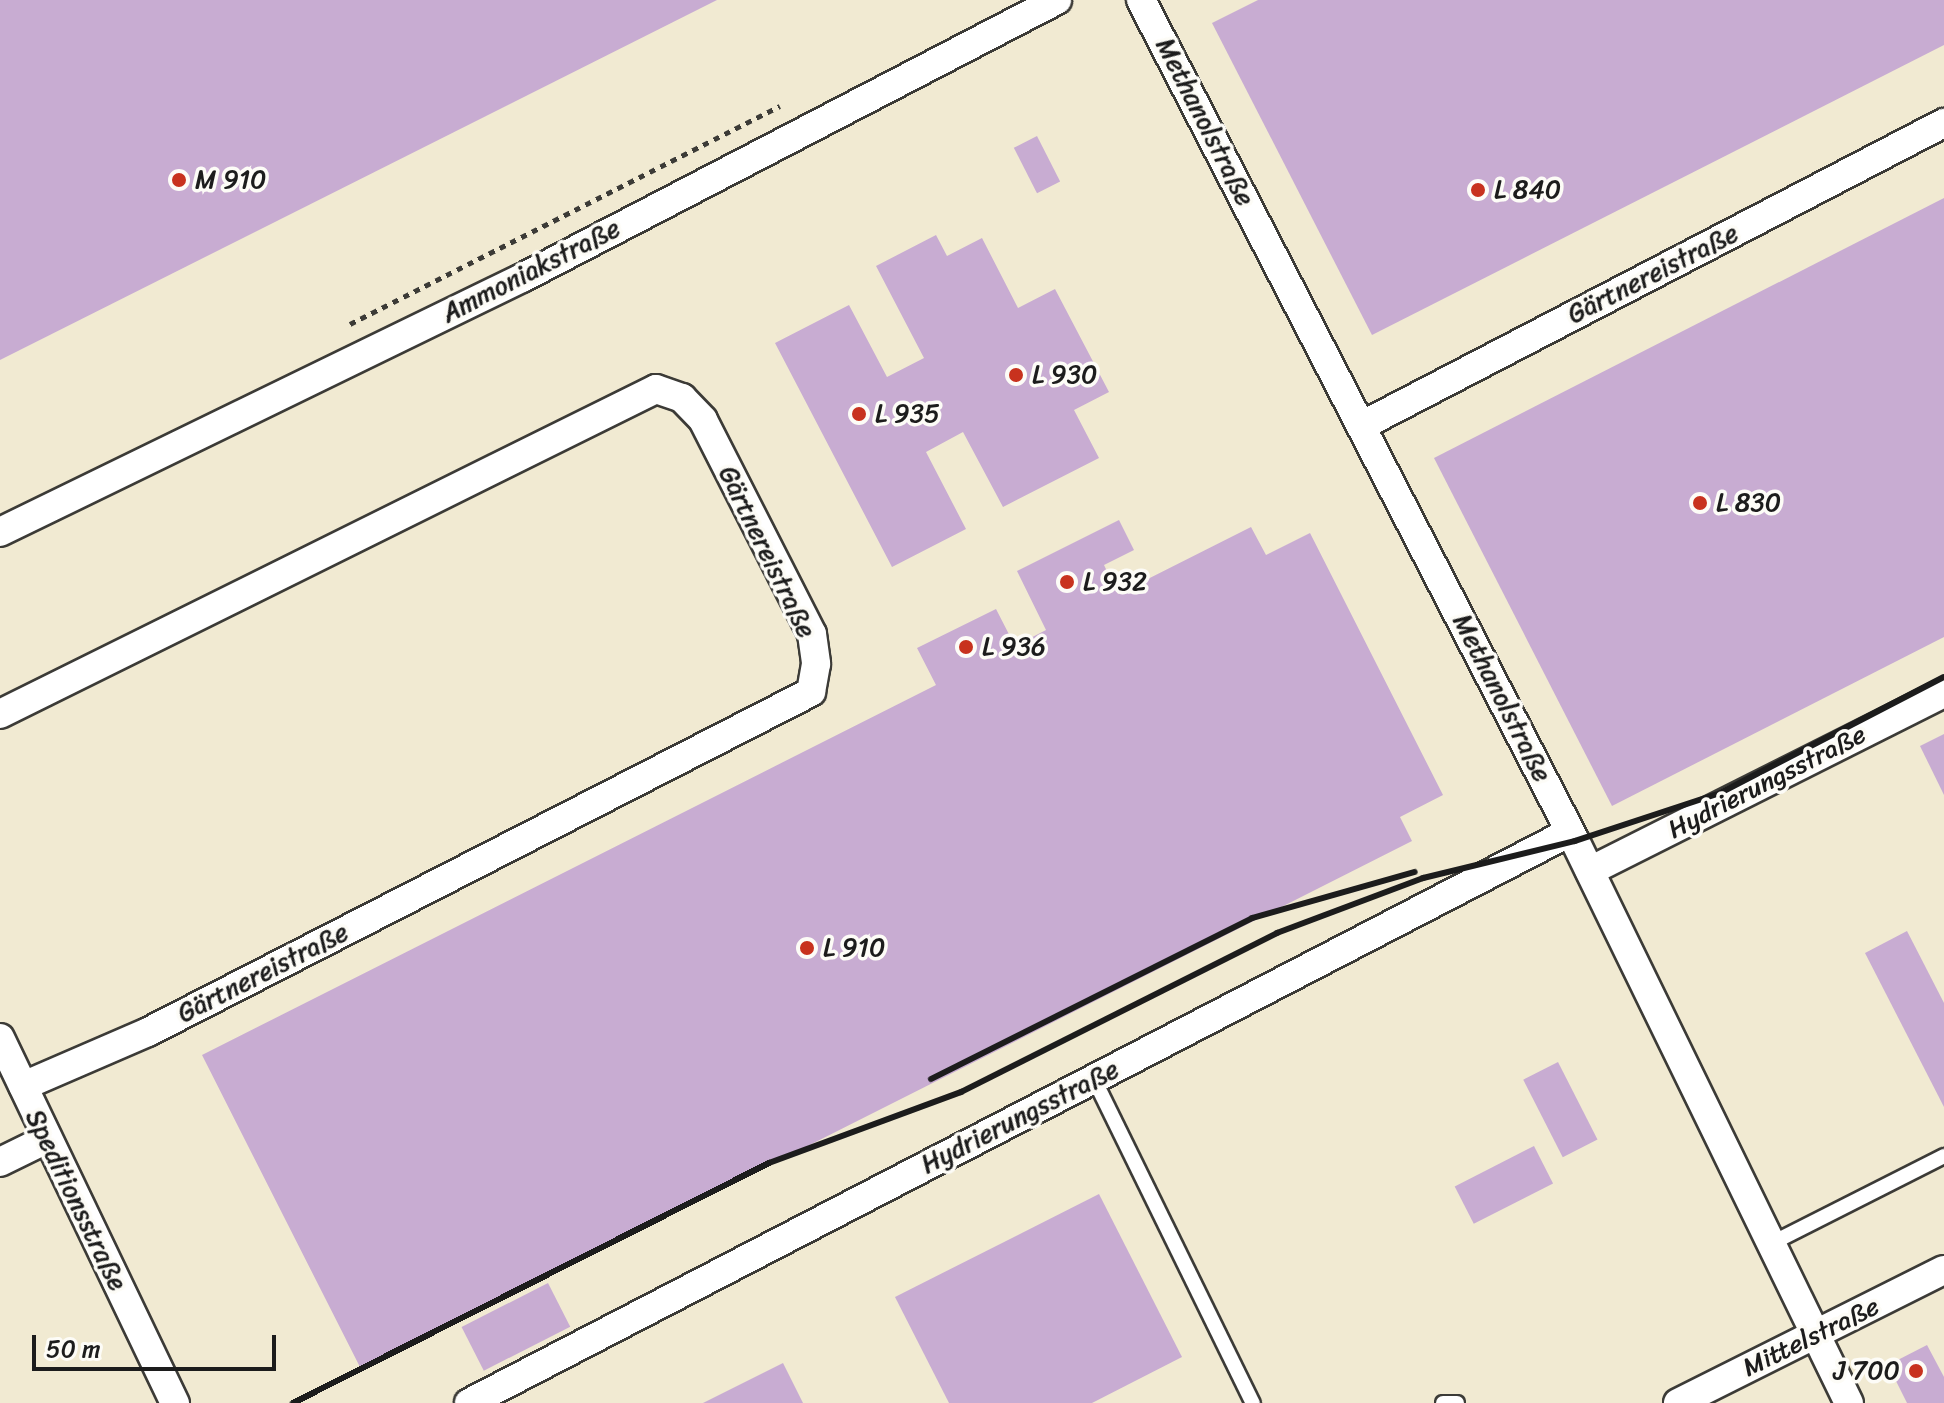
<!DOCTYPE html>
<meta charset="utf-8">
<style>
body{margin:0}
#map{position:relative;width:1944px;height:1403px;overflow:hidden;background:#f1ead2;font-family:Sriracha,sans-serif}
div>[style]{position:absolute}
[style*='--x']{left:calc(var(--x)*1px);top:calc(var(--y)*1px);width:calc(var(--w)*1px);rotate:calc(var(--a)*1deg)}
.building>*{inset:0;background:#c8acd2;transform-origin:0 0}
.path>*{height:5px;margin-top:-2.5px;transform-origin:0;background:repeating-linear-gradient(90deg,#3c3b37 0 6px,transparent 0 12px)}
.roads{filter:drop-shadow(2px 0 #3c3b37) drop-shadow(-2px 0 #3c3b37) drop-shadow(0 2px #3c3b37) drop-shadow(0 -2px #3c3b37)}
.lane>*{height:14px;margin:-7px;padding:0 7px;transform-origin:7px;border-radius:7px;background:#fff}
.street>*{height:28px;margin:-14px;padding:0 14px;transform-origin:14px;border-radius:14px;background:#fff}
.rail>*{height:6px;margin:-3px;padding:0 3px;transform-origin:3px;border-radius:3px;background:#1c1c1c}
.dots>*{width:22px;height:22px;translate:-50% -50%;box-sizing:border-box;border:4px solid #fdfcf7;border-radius:50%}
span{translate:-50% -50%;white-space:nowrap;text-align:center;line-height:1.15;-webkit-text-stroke:7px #fdfcf7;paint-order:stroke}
.street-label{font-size:26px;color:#1c1c1c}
.poi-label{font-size:26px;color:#1c1c1c}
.left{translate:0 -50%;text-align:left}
.right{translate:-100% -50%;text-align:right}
.scale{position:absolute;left:32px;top:1335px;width:244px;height:36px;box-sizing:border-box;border:4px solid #1c1c1c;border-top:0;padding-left:10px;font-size:24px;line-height:28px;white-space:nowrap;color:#1c1c1c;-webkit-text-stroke:6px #fdfcf7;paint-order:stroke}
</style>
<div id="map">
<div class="building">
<i style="clip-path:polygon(0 0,717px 0,0 360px)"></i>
<i style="clip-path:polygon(1258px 0,1944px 0,1944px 45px,1372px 335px,1212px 23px)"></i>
<i style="left:1037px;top:136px;width:51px;height:26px;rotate:63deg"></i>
<i style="clip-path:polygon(1944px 198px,1944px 637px,1612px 806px,1434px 458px)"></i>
<i style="clip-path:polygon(936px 235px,947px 256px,982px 238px,1018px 308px,1055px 289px,1109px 392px,1074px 410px,1099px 458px,1003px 507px,963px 432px,926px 452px,966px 529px,892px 567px,775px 343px,849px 305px,887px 377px,924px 358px,876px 266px)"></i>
<i style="clip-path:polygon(1119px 520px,1134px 550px,1104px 565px,1118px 594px,1251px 527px,1266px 555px,1310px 533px,1443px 795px,1400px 817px,1412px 841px,362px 1371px,202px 1055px,936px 685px,917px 648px,996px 609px,1015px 646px,1046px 630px,1017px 571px)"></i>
<i style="clip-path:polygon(1944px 734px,1944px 795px,1920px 746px)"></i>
<i style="clip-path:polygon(1907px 931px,1944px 1003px,1944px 1107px,1865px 953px)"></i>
<i style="left:1558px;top:1062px;width:87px;height:39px;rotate:63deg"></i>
<i style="left:1534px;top:1146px;width:42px;height:89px;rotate:63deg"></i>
<i style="clip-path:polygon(1099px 1194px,1182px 1357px,1092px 1403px,949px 1403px,895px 1297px)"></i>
<i style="left:548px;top:1283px;width:49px;height:97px;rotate:63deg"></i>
<i style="clip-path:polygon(1927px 1345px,1944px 1377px,1944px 1403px,1907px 1403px,1888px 1365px)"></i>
<i style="clip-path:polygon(783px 1363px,803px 1403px,703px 1403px)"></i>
</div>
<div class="path">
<i style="--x:350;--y:324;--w:482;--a:-26.9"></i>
</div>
<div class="roads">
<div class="lane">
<i style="--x:1094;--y:1079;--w:361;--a:63.9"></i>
<i style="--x:1772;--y:1243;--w:193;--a:-26.8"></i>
<i style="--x:1443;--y:1403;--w:14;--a:0"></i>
</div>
<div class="street">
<i style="--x:1141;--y:0;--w:946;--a:62.7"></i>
<i style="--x:1575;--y:841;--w:625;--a:64.01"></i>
<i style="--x:1363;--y:425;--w:655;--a:-27.47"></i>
<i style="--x:0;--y:532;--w:581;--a:-25.95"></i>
<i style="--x:522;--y:278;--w:603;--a:-27.46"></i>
<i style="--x:0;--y:714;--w:732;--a:-26.36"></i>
<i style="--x:656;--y:389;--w:28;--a:19"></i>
<i style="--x:682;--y:398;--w:30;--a:46"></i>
<i style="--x:703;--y:420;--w:240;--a:63"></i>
<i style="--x:812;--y:634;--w:30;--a:82"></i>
<i style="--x:816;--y:664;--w:28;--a:100"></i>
<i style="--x:811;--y:692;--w:745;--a:152.85"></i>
<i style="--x:148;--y:1032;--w:136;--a:156.6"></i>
<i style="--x:1590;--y:871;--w:396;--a:-26.7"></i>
<i style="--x:0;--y:1038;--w:405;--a:64.4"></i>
<i style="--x:0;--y:1162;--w:50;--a:-26.1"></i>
<i style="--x:469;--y:1403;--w:1240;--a:-27.41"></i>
<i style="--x:1678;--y:1403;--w:297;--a:-26.6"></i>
</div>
</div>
<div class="rail">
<i style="--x:931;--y:1079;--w:359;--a:-26.6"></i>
<i style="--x:1252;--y:918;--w:169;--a:-15.8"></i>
<i style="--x:293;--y:1403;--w:533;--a:-26.76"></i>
<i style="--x:769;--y:1163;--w:205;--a:-20.3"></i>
<i style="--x:961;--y:1092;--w:354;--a:-26.7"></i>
<i style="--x:1277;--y:933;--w:156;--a:-20.6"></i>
<i style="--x:1423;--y:878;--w:156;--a:-13.7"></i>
<i style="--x:1575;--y:841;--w:153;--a:-18.3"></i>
<i style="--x:1720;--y:793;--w:252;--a:-27.4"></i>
</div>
<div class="dots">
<i style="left:179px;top:180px;background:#c8321e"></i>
<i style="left:1478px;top:190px;background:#c8321e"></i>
<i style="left:1016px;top:375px;background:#c8321e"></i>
<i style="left:859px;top:414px;background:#c8321e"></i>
<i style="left:1700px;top:503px;background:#c8321e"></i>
<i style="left:1067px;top:582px;background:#c8321e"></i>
<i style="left:966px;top:647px;background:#c8321e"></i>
<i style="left:807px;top:948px;background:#c8321e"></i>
<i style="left:1916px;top:1371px;background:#c8321e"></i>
</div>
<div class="street-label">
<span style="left:1205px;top:122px;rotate:63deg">Methanolstraße</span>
<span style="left:531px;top:271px;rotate:-27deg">Ammoniakstraße</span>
<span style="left:1653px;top:274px;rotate:-27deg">Gärtnereistraße</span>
<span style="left:767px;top:552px;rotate:64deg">Gärtnereistraße</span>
<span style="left:1502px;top:698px;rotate:63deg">Methanolstraße</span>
<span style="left:1767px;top:782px;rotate:-27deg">Hydrierungsstraße</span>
<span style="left:263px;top:973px;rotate:-27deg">Gärtnereistraße</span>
<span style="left:1020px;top:1117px;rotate:-27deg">Hydrierungsstraße</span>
<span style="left:76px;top:1200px;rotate:64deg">Speditionsstraße</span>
<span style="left:1811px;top:1337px;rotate:-26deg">Mittelstraße</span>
</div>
<div class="poi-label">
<span class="left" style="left:195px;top:180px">M 910</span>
<span class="left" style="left:1494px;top:190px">L 840</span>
<span class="left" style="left:1032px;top:375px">L 930</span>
<span class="left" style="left:875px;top:414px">L 935</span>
<span class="left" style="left:1716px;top:503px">L 830</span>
<span class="left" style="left:1083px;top:582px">L 932</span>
<span class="left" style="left:982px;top:647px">L 936</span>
<span class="left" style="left:823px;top:948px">L 910</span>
<span class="right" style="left:1900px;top:1371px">J 700</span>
</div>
<div class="scale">50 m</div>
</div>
